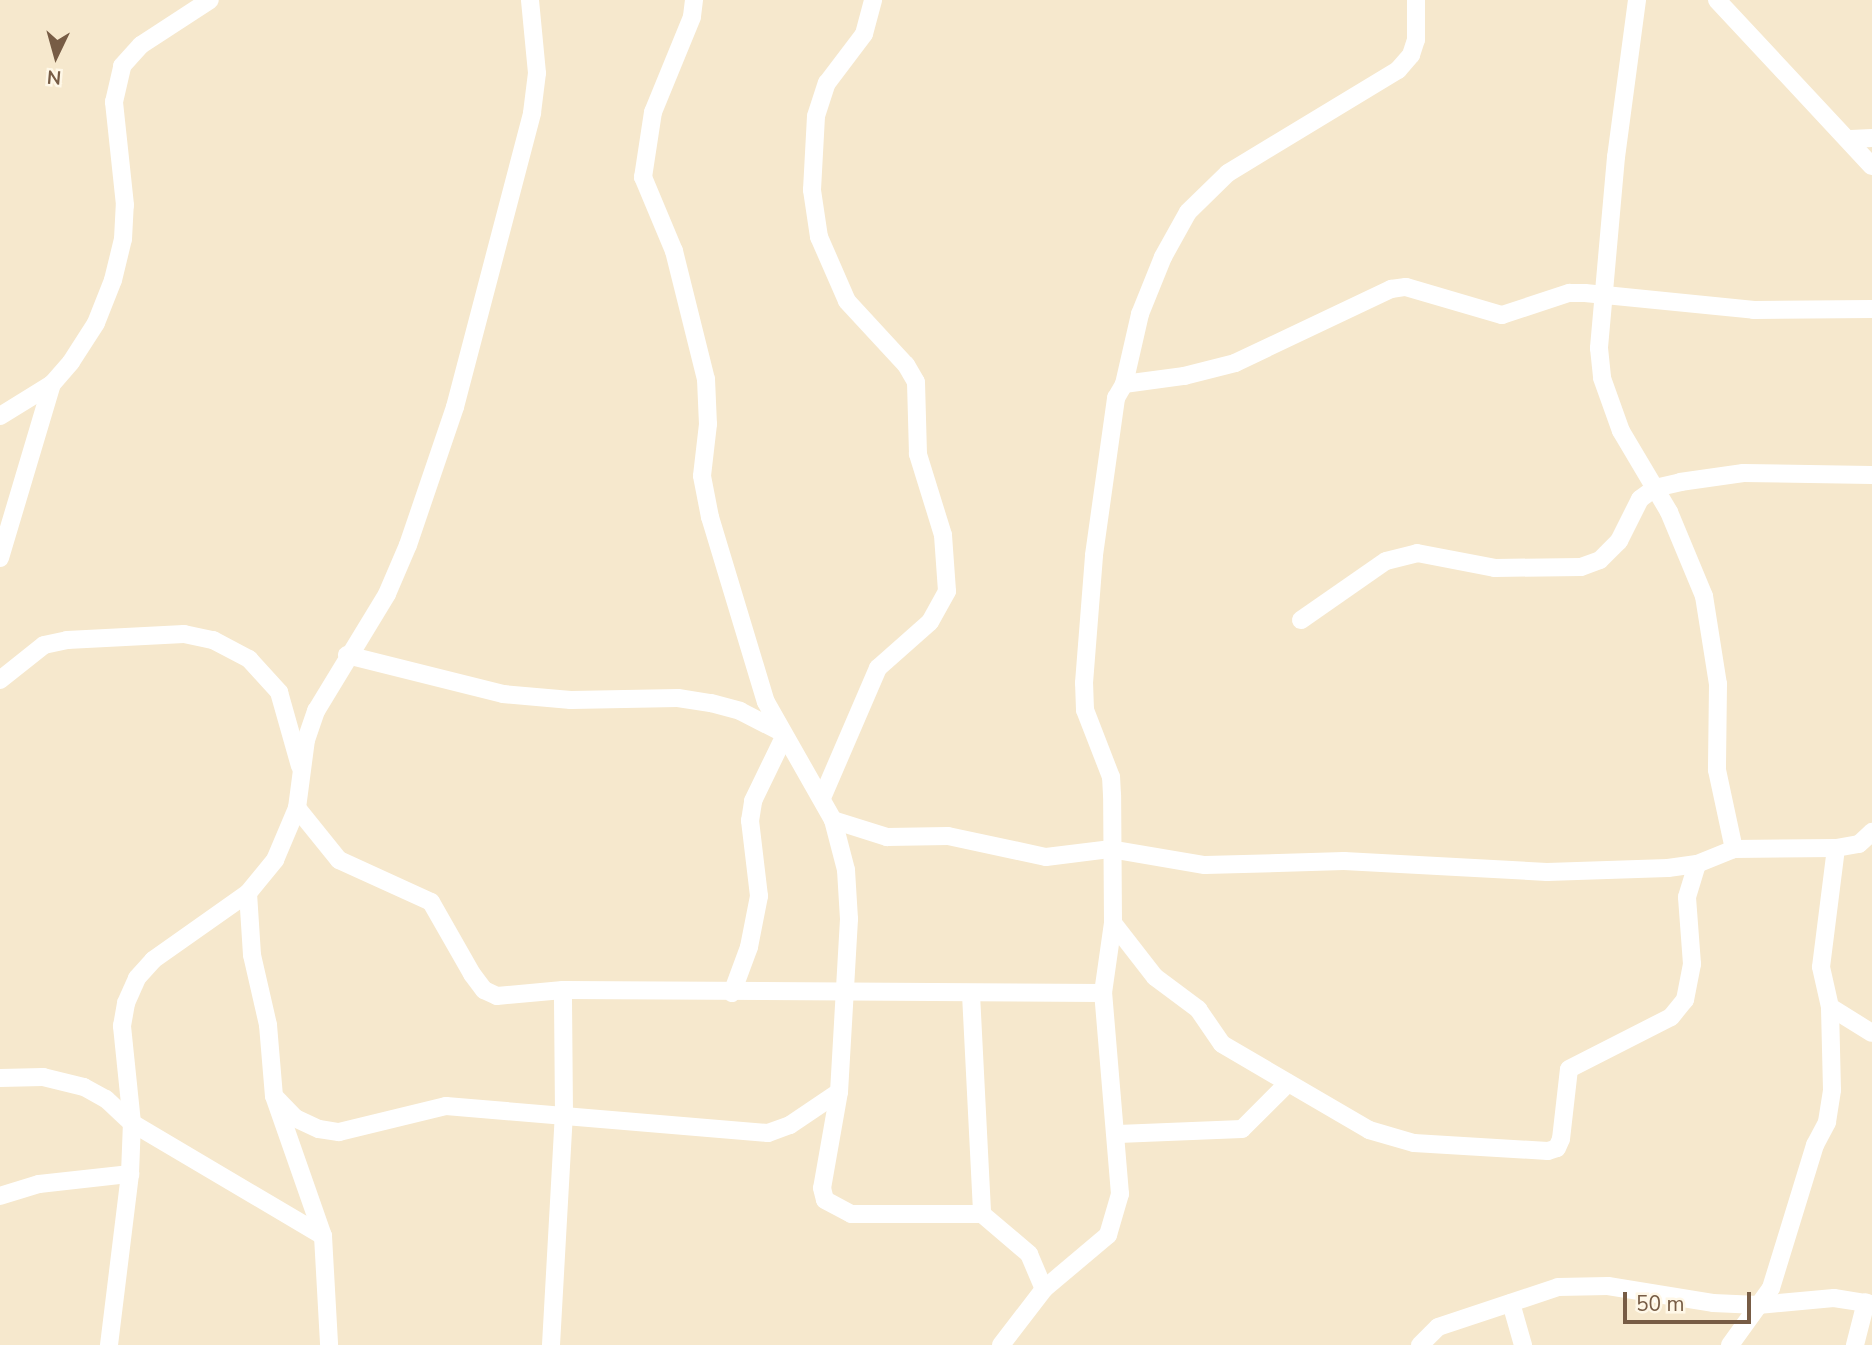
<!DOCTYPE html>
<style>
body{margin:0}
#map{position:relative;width:1872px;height:1345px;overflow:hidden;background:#fef6e0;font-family:"Nunito Sans",sans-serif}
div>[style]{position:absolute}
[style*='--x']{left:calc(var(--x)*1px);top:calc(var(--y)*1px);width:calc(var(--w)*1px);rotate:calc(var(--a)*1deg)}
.residential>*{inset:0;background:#f6e8cd;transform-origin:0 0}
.minor>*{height:18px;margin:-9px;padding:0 9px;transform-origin:9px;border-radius:9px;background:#fff}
span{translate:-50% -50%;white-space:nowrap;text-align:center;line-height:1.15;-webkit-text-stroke:7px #fff8e8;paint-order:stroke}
.north{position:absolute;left:21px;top:21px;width:70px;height:70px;-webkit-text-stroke:5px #fff8e8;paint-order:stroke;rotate:185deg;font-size:19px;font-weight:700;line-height:28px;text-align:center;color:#775c45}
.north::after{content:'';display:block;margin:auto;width:24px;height:32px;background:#775c45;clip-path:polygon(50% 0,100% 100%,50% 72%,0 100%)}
.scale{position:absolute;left:1623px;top:1292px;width:128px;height:32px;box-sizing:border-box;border:4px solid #775c45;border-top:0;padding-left:9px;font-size:21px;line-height:24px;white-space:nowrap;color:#775c45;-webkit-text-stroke:5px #fff8e8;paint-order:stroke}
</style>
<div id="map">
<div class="residential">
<i style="left:0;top:0;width:1872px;height:1345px"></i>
</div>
<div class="minor">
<i style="--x:694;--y:0;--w:17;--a:97"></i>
<i style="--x:692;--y:17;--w:103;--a:112.3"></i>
<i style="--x:653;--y:112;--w:66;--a:98.7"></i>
<i style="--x:643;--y:177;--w:80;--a:67.3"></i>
<i style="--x:674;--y:251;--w:132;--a:76"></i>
<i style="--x:706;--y:379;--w:45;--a:87.5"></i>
<i style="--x:708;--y:424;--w:52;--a:96.6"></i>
<i style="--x:702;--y:476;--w:42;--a:79"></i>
<i style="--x:710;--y:517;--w:193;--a:73.2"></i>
<i style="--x:766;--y:702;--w:136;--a:60.4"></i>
<i style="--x:833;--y:820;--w:52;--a:75.4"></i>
<i style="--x:846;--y:870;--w:49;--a:86.5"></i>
<i style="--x:849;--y:919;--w:173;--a:93.3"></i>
<i style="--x:839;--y:1092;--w:97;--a:100"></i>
<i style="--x:822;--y:1188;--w:12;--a:76"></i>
<i style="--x:825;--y:1200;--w:30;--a:28"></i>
<i style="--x:851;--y:1214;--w:131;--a:0"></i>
<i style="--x:982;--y:1214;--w:62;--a:40.4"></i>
<i style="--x:1029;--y:1254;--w:38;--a:67"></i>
<i style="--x:1637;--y:0;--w:158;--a:97.6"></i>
<i style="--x:1616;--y:157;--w:192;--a:95.1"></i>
<i style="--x:1599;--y:348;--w:30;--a:84"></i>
<i style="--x:1602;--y:378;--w:56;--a:70.3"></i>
<i style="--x:1621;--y:431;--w:94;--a:59.3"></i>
<i style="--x:1669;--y:512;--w:91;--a:67.4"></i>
<i style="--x:1704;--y:596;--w:89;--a:81"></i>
<i style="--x:1718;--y:684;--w:86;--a:90.7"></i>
<i style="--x:1717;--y:770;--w:81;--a:77.9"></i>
<i style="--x:1717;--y:0;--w:227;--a:47"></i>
<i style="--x:1851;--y:139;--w:21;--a:-3"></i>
<i style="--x:1124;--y:384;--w:72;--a:-77.1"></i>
<i style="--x:1140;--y:314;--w:61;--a:-68"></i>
<i style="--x:1163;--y:257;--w:51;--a:-60.9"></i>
<i style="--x:1188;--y:212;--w:56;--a:-44.3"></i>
<i style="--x:1228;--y:173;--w:199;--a:-31.2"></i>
<i style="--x:1398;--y:70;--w:20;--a:-49"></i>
<i style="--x:1411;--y:55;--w:16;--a:-72"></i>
<i style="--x:1416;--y:40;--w:40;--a:-90"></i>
<i style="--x:0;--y:416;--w:61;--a:-31.6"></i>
<i style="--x:52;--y:384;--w:29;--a:-49"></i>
<i style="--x:71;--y:362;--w:46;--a:-57.3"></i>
<i style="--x:96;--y:323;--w:46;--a:-68.4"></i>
<i style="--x:113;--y:280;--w:42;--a:-76.3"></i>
<i style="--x:123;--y:239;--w:34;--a:-87"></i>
<i style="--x:125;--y:205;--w:104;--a:-96.1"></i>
<i style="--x:114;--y:102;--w:37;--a:-77"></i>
<i style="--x:122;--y:66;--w:28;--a:-48"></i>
<i style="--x:141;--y:45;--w:82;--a:-33.1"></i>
<i style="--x:0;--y:558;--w:182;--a:-73.4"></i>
<i style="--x:1301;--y:620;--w:103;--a:-34.8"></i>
<i style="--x:1386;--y:561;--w:32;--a:-14"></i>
<i style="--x:1417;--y:553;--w:79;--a:10.9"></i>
<i style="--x:1495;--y:568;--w:86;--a:-0.7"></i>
<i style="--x:1581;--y:567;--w:20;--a:-20"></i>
<i style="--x:1600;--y:560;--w:27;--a:-45"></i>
<i style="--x:1619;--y:541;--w:47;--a:-63.4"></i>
<i style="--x:1640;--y:499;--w:19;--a:-36"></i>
<i style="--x:1655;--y:488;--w:26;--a:-13"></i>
<i style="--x:1680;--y:482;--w:64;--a:-8.1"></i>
<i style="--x:1743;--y:473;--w:129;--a:0.9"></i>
<i style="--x:347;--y:655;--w:161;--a:14"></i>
<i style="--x:503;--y:694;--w:68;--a:5"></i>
<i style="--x:571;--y:700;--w:107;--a:-1.1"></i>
<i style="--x:678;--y:698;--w:33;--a:9"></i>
<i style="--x:711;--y:703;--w:30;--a:15"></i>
<i style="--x:740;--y:711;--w:44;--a:27.1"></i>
<i style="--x:0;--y:680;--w:56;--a:-38.5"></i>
<i style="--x:44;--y:645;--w:24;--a:-12"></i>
<i style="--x:67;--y:640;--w:117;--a:-2.9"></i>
<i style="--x:184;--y:634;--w:30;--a:12"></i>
<i style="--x:213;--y:640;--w:41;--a:27.8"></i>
<i style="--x:249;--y:659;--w:45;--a:47.7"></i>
<i style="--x:279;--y:692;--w:77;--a:74.2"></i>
<i style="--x:822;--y:798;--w:142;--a:-66.7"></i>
<i style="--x:878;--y:668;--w:69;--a:-41.5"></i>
<i style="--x:930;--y:622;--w:35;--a:-61"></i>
<i style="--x:947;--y:591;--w:56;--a:-94.1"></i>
<i style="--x:943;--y:535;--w:85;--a:-107.2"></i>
<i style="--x:918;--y:454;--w:72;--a:-91.6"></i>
<i style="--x:916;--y:382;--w:20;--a:-120"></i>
<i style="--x:906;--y:365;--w:87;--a:-132.7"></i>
<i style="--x:847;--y:301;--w:70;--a:-113.6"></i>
<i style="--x:819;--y:237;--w:48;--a:-98.5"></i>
<i style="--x:812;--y:190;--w:74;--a:-86.9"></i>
<i style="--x:816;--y:116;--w:35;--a:-72"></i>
<i style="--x:827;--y:83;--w:61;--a:-52.9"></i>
<i style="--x:864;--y:34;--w:35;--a:-75"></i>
<i style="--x:297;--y:808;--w:67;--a:51.1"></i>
<i style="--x:339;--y:860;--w:101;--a:24.5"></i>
<i style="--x:431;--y:902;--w:83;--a:60.3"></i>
<i style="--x:472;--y:974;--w:20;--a:53"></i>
<i style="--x:484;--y:990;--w:14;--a:25"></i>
<i style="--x:497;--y:996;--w:66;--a:-5.2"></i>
<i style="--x:563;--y:990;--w:540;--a:0.32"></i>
<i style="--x:833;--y:820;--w:57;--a:17.5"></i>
<i style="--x:887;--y:837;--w:61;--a:-0.9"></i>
<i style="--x:948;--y:836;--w:100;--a:12.1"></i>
<i style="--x:1046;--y:857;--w:64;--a:-7.1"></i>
<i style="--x:1110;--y:849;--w:96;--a:9.6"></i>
<i style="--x:1205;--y:865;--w:139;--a:-1.6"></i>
<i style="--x:1344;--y:861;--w:203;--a:3.1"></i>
<i style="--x:1547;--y:872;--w:121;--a:-1.9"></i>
<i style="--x:1668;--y:868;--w:29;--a:-8"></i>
<i style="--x:1697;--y:864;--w:40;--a:-22"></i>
<i style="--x:1734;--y:849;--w:102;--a:-0.6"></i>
<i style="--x:1836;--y:848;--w:23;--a:-10"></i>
<i style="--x:1859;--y:844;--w:18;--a:-43"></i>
<i style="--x:248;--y:893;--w:62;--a:86.3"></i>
<i style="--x:252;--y:955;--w:72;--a:77.1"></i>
<i style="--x:268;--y:1025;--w:71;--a:85.2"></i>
<i style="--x:274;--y:1096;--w:148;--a:70.7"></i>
<i style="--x:323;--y:1236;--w:109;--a:86.8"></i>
<i style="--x:1113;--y:923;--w:68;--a:52.1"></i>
<i style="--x:1155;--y:977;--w:54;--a:36.7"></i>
<i style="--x:1198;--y:1009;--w:42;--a:55.6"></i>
<i style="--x:1222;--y:1044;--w:170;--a:30.3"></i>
<i style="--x:1369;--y:1130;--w:47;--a:16.1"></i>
<i style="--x:1414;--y:1143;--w:134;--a:3.4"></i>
<i style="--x:1548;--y:1151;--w:9;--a:-18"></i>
<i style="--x:1557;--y:1148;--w:10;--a:-66"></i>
<i style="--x:1561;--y:1139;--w:70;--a:-83.5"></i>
<i style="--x:1569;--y:1069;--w:114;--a:-27"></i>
<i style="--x:1671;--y:1017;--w:22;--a:-51"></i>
<i style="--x:1685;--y:1000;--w:37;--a:-79"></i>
<i style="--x:1692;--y:964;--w:67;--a:-94.3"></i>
<i style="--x:1687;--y:897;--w:34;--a:-73"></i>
<i style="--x:732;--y:993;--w:49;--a:-69.7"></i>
<i style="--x:749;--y:947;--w:52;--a:-78.9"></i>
<i style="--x:759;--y:896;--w:76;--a:-96.8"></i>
<i style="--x:750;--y:821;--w:20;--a:-81"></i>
<i style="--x:753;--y:801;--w:71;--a:-64.2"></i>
<i style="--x:971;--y:994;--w:220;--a:87.1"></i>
<i style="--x:1830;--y:1007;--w:49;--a:31.8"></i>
<i style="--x:0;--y:1078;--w:43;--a:-1.3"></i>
<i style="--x:43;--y:1077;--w:42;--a:13.7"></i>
<i style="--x:84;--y:1087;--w:25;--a:29"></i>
<i style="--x:106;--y:1099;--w:35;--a:43"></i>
<i style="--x:132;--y:1123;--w:222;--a:30.6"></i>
<i style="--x:274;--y:1096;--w:30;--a:46"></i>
<i style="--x:295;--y:1118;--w:26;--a:25"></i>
<i style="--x:319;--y:1129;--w:20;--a:9"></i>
<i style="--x:339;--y:1132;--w:110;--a:-13.7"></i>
<i style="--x:446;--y:1106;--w:323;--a:4.8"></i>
<i style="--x:768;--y:1133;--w:23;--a:-20"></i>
<i style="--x:790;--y:1125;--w:59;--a:-34"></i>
<i style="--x:1118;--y:1134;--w:124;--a:-2.3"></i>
<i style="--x:1242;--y:1129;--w:65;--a:-45"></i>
<i style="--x:0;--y:1196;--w:41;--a:-17.1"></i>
<i style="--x:39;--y:1184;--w:92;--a:-6.3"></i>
<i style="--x:1511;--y:1303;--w:44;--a:74.1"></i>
<i style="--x:109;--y:1345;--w:172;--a:-83"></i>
<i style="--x:130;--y:1174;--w:51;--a:-87.8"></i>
<i style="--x:132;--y:1123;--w:98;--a:-95.9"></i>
<i style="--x:122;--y:1026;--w:23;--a:-80"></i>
<i style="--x:126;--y:1003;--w:27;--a:-66"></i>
<i style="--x:137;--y:978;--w:24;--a:-48"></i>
<i style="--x:153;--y:960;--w:116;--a:-35.2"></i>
<i style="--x:248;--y:893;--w:43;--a:-50.7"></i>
<i style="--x:275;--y:860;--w:56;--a:-67.1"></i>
<i style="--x:297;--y:808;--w:69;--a:-82.5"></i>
<i style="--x:306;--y:740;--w:31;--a:-71"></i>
<i style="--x:316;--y:711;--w:137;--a:-58.7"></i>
<i style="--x:387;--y:594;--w:53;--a:-66.8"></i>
<i style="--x:408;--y:545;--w:146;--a:-71.2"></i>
<i style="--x:455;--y:407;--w:304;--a:-75.3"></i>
<i style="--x:532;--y:113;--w:40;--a:-82.9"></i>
<i style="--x:537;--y:73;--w:73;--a:-95.5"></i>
<i style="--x:551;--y:1345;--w:231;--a:-86.8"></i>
<i style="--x:564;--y:1114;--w:124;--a:-90.5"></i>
<i style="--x:1001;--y:1345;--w:71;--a:-52.5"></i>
<i style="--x:1044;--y:1289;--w:84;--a:-40.2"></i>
<i style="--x:1108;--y:1235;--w:43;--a:-73.7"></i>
<i style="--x:1120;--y:1194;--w:202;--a:-94.8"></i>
<i style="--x:1103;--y:993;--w:71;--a:-81.9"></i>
<i style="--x:1113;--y:923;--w:128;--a:-90.4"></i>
<i style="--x:1112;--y:795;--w:18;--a:-93"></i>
<i style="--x:1111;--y:777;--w:72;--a:-111.2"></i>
<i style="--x:1085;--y:710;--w:27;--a:-92"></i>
<i style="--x:1084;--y:683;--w:128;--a:-85.5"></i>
<i style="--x:1094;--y:555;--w:159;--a:-82"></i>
<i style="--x:1116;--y:398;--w:16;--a:-60"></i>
<i style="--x:1124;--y:384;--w:61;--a:-7.6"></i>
<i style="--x:1184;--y:376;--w:53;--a:-14.3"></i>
<i style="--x:1235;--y:363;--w:173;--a:-25.4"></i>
<i style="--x:1391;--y:289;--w:15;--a:-8"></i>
<i style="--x:1406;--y:287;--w:100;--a:16.3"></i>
<i style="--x:1502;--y:315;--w:71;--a:-18.2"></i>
<i style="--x:1569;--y:293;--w:16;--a:0"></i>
<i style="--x:1585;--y:293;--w:170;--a:5.7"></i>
<i style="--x:1754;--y:310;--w:118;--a:-0.5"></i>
<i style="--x:1420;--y:1345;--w:25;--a:-45"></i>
<i style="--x:1438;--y:1327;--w:126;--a:-18.4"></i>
<i style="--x:1558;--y:1287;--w:50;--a:-1.1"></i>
<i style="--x:1608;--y:1286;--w:106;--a:9.2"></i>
<i style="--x:1713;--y:1303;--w:45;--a:2.5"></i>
<i style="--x:1758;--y:1305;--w:76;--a:-5.3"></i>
<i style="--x:1834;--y:1298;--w:38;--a:9"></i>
<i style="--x:1730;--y:1345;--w:70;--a:-54.3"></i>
<i style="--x:1771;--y:1288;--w:150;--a:-72.9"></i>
<i style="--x:1815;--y:1145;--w:26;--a:-62"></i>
<i style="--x:1827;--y:1122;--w:32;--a:-81"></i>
<i style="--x:1832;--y:1090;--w:83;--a:-91.4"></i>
<i style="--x:1830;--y:1007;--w:41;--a:-102.7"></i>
<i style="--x:1821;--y:967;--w:120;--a:-82.8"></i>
<i style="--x:1855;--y:1345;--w:44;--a:-75.7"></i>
</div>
<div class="north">N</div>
<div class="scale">50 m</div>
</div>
